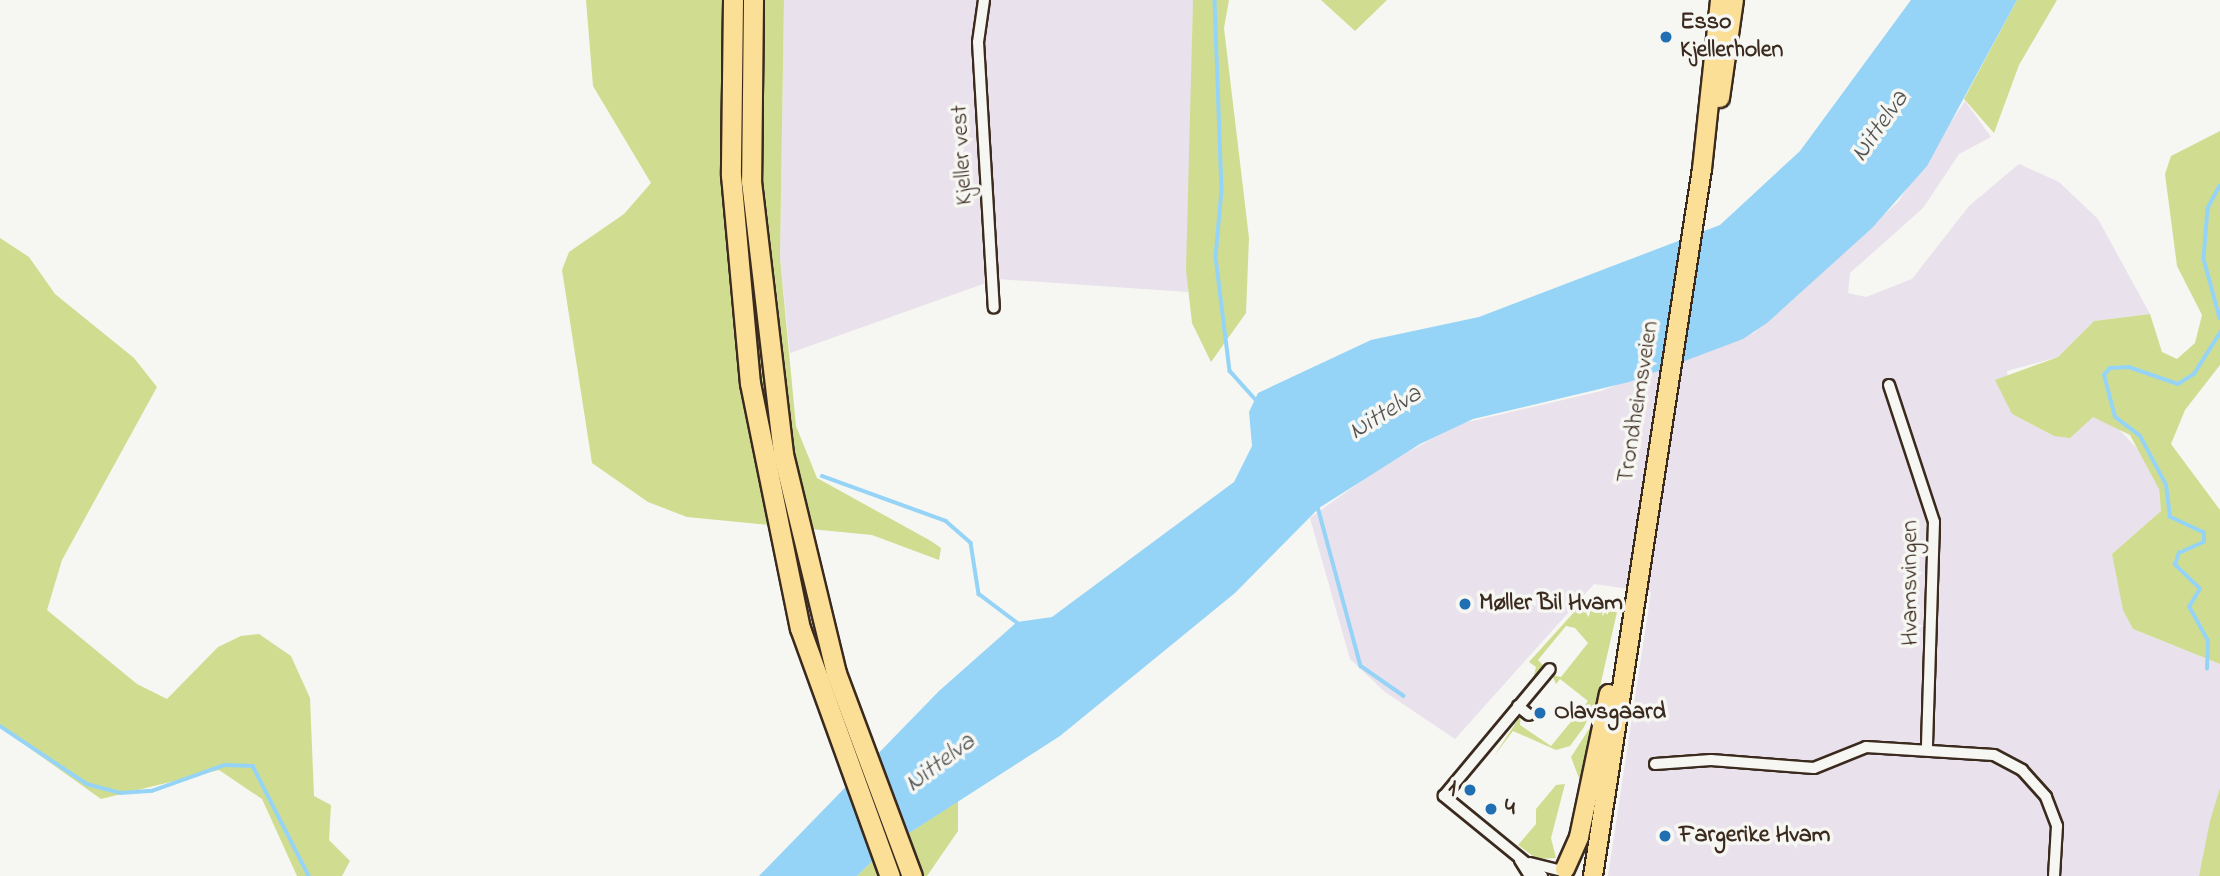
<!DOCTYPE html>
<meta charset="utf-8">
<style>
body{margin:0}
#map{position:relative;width:2220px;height:876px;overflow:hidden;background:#f6f6f2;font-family:"Indie Flower",sans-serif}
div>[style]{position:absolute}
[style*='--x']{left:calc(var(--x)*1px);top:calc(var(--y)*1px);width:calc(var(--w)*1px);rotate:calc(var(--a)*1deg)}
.built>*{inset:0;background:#e9e1eb}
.green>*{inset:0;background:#d0dd90}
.water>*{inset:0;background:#96d4f7}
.stream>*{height:3.5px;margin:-1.75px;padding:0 1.75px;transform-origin:1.75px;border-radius:1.75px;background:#96d4f7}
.roads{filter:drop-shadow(2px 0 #3b2a1e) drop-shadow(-2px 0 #3b2a1e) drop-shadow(0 2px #3b2a1e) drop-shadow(0 -2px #3b2a1e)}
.minor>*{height:10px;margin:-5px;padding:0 5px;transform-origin:5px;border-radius:5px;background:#f6f6f2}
.trunk>*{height:18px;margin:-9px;padding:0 9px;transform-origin:9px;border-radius:9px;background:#fbdf96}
.motorway>*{height:19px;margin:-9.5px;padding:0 9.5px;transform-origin:9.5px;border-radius:9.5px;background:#fbdf96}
.dots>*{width:19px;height:19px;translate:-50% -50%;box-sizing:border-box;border:4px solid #f6f6f2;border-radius:50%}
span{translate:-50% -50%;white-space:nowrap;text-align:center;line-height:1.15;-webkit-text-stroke:7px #f6f6f2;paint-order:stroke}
.poi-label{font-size:24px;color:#3b2a1e;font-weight:700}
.left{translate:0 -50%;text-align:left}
.right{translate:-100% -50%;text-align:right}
.street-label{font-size:24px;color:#3b2a1e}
.water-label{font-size:26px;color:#525454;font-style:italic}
</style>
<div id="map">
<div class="built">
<i style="clip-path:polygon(784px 0,1193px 0,1188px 292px,997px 279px,790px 353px,780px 258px)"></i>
<i style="clip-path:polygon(1965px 101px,1991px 137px,1959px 154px,1923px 208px,1850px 273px,1848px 293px,1866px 297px,1912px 279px,1969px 206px,2019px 164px,2059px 182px,2098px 219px,2150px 314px,2094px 321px,2058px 357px,2007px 371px,2012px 414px,2054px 436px,2093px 417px,2115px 425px,2145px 457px,2159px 489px,2161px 511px,2112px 554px,2133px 629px,2220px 664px,2220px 788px,2199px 876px,1608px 876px,1651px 592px,1594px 584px,1455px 739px,1385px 692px,1350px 659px,1310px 518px,1381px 467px,1459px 424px,1601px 391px,1754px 333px,1898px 202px)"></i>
</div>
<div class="green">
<i style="clip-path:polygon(586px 0,784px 0,780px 258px,796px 426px,817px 478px,931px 541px,941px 548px,939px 560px,872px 535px,687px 517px,648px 502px,592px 463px,562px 270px,569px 252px,624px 214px,651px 183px,593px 86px)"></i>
<i style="clip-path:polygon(1193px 0,1229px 0,1224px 28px,1249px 238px,1246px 313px,1211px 362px,1192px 323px,1186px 270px)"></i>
<i style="clip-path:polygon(1321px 0,1387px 0,1355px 31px)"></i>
<i style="clip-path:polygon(2017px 0,2057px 0,2019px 65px,1994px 133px,1964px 99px)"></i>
<i style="clip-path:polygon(2220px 131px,2220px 365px,2185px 410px,2171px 444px,2220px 510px,2220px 664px,2133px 629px,2123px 610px,2112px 554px,2161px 511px,2159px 489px,2130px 435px,2093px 417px,2070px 438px,2054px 436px,2012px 414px,1995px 380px,2058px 357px,2094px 321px,2150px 314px,2162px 352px,2177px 359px,2195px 343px,2202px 315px,2177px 266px,2165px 174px,2171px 156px)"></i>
<i style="clip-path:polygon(0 238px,29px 257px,55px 294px,134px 358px,157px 387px,62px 560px,47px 610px,137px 684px,167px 699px,218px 647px,241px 636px,259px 634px,291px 656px,310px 698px,314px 796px,331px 805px,329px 840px,350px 861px,342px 876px,297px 876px,262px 799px,219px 770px,101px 799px,0 727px)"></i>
<i style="clip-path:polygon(1576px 610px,1617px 612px,1597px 700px,1584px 727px,1570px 746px,1556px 750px,1513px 731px,1494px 756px,1521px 715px,1520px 725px,1551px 746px,1588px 701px,1560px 679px,1556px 684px,1552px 675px,1561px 677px,1588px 643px,1575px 628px,1566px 626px,1538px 660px,1544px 666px,1533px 680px,1536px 667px,1529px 662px)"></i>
<i style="clip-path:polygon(1598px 715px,1575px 831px,1565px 850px,1580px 781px,1571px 757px)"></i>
<i style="clip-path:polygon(1565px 784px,1551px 838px,1556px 858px,1537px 859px,1518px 845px,1536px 824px,1536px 809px,1556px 785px)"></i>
<i style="clip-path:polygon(2220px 788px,2220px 876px,2199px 876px,2210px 821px)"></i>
<i style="clip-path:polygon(958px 801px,958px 831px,927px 876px,857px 876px,886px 848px)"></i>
</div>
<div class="water">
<i style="clip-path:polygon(1911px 0,2017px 0,1927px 166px,1872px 228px,1767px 323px,1743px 339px,1629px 382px,1473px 419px,1420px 444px,1319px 508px,1235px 593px,1060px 736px,886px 848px,857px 876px,759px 876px,939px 691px,1017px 622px,1052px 617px,1234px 482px,1252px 446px,1249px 412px,1258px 393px,1371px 340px,1479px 317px,1720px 225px,1800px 151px)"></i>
</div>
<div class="stream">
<i style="--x:1215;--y:0;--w:190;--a:87.9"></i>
<i style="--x:1222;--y:190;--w:67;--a:95.1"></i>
<i style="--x:1216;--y:257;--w:115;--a:83"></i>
<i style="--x:1230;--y:371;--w:38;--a:48"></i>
<i style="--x:2220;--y:186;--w:26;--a:118"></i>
<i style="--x:2208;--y:209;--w:50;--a:94.6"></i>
<i style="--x:2204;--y:259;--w:61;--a:74.8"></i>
<i style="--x:822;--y:476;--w:132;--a:19.9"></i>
<i style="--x:946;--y:521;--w:33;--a:41"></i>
<i style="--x:971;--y:543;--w:52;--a:81.1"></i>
<i style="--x:979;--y:594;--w:50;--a:36.9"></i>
<i style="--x:1318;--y:507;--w:165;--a:74.9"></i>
<i style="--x:1361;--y:666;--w:52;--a:34.9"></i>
<i style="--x:2207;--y:669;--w:28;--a:-88"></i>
<i style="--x:2208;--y:641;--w:39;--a:-119"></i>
<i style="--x:2189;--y:607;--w:21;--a:-59"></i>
<i style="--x:2200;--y:589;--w:35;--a:-136"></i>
<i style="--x:2175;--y:565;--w:13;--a:-72"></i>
<i style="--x:2179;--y:553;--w:27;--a:-24"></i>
<i style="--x:2204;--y:542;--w:9;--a:-90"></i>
<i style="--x:2204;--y:533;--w:38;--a:-155"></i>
<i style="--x:2170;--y:517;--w:32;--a:-97"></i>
<i style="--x:2166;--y:485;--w:55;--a:-118"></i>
<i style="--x:2140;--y:436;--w:31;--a:-143"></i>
<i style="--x:2115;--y:417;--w:43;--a:-104.7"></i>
<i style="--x:2104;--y:375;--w:9;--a:-49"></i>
<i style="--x:2110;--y:368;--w:19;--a:-3"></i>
<i style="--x:2129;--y:367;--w:52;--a:19.1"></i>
<i style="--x:2178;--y:384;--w:19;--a:-32"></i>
<i style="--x:2194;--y:374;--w:49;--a:-57.6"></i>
<i style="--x:0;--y:726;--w:105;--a:33.7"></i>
<i style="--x:87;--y:784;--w:34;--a:15"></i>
<i style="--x:120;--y:793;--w:32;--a:-4"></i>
<i style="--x:152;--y:791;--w:77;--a:-19.6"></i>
<i style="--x:225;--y:765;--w:28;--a:2"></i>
<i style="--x:253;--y:766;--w:123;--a:63"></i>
</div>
<div class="roads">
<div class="minor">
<i style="--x:984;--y:0;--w:42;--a:98.1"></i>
<i style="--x:978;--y:42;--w:266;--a:86.6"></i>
<i style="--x:1889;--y:385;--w:144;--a:71.8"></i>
<i style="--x:1934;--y:522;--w:225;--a:91.8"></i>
<i style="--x:1518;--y:706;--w:14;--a:39"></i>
<i style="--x:1655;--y:764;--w:56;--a:-4.1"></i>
<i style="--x:1711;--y:760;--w:103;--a:4.4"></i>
<i style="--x:1814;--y:768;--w:56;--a:-22"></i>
<i style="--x:1866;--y:747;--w:128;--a:3.6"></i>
<i style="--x:1994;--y:755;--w:32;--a:28"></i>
<i style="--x:2022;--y:770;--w:36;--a:48"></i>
<i style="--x:2046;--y:797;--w:31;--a:69"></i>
<i style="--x:2057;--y:826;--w:50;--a:93.4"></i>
<i style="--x:1520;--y:860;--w:19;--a:58"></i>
<i style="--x:1530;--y:863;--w:32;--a:14"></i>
<i style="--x:1542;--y:876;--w:127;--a:-140.8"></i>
<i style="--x:1444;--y:796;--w:165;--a:-50.2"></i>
</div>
<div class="trunk">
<i style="--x:1720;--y:98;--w:99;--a:-81.9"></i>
<i style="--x:1565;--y:869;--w:35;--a:-66"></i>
<i style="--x:1579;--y:837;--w:146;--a:-78.2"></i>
<i style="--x:1593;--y:876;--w:715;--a:-81.24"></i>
<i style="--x:1702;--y:169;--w:170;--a:-83.9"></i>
</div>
<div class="motorway">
<i style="--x:733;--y:0;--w:175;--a:90.7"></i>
<i style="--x:731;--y:175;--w:209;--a:84.8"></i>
<i style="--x:750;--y:383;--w:250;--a:78.5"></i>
<i style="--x:800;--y:628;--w:264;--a:70.1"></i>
<i style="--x:753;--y:0;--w:181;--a:90.6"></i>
<i style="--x:751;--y:181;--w:275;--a:83.3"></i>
<i style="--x:783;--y:454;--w:225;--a:76.4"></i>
<i style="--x:836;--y:673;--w:217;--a:69.5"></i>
</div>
</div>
<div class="dots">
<i style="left:1666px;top:37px;background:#1f6fb2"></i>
<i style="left:1465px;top:604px;background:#1f6fb2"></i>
<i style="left:1540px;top:713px;background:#1f6fb2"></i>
<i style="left:1470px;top:790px;background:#1f6fb2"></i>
<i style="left:1491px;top:809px;background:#1f6fb2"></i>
<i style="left:1665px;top:836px;background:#1f6fb2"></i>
</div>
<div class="poi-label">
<span class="left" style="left:1680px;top:37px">Esso<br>Kjellerholen</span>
<span class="left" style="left:1479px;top:604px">Møller Bil Hvam</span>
<span class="left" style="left:1554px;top:713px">Olavsgaard</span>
<span class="right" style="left:1456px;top:790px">1</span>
<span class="left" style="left:1505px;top:809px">4</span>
<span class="left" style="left:1679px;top:836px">Fargerike Hvam</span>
</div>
<div class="street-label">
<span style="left:963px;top:155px;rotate:-93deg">Kjeller vest</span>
<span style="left:1639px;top:402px;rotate:-81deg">Trondheimsveien</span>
<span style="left:1911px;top:583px;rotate:-90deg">Hvamsvingen</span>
</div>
<div class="water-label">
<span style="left:1881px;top:127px;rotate:-55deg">Nittelva</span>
<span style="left:1386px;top:414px;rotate:-32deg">Nittelva</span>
<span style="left:941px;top:764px;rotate:-37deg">Nittelva</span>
</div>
</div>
